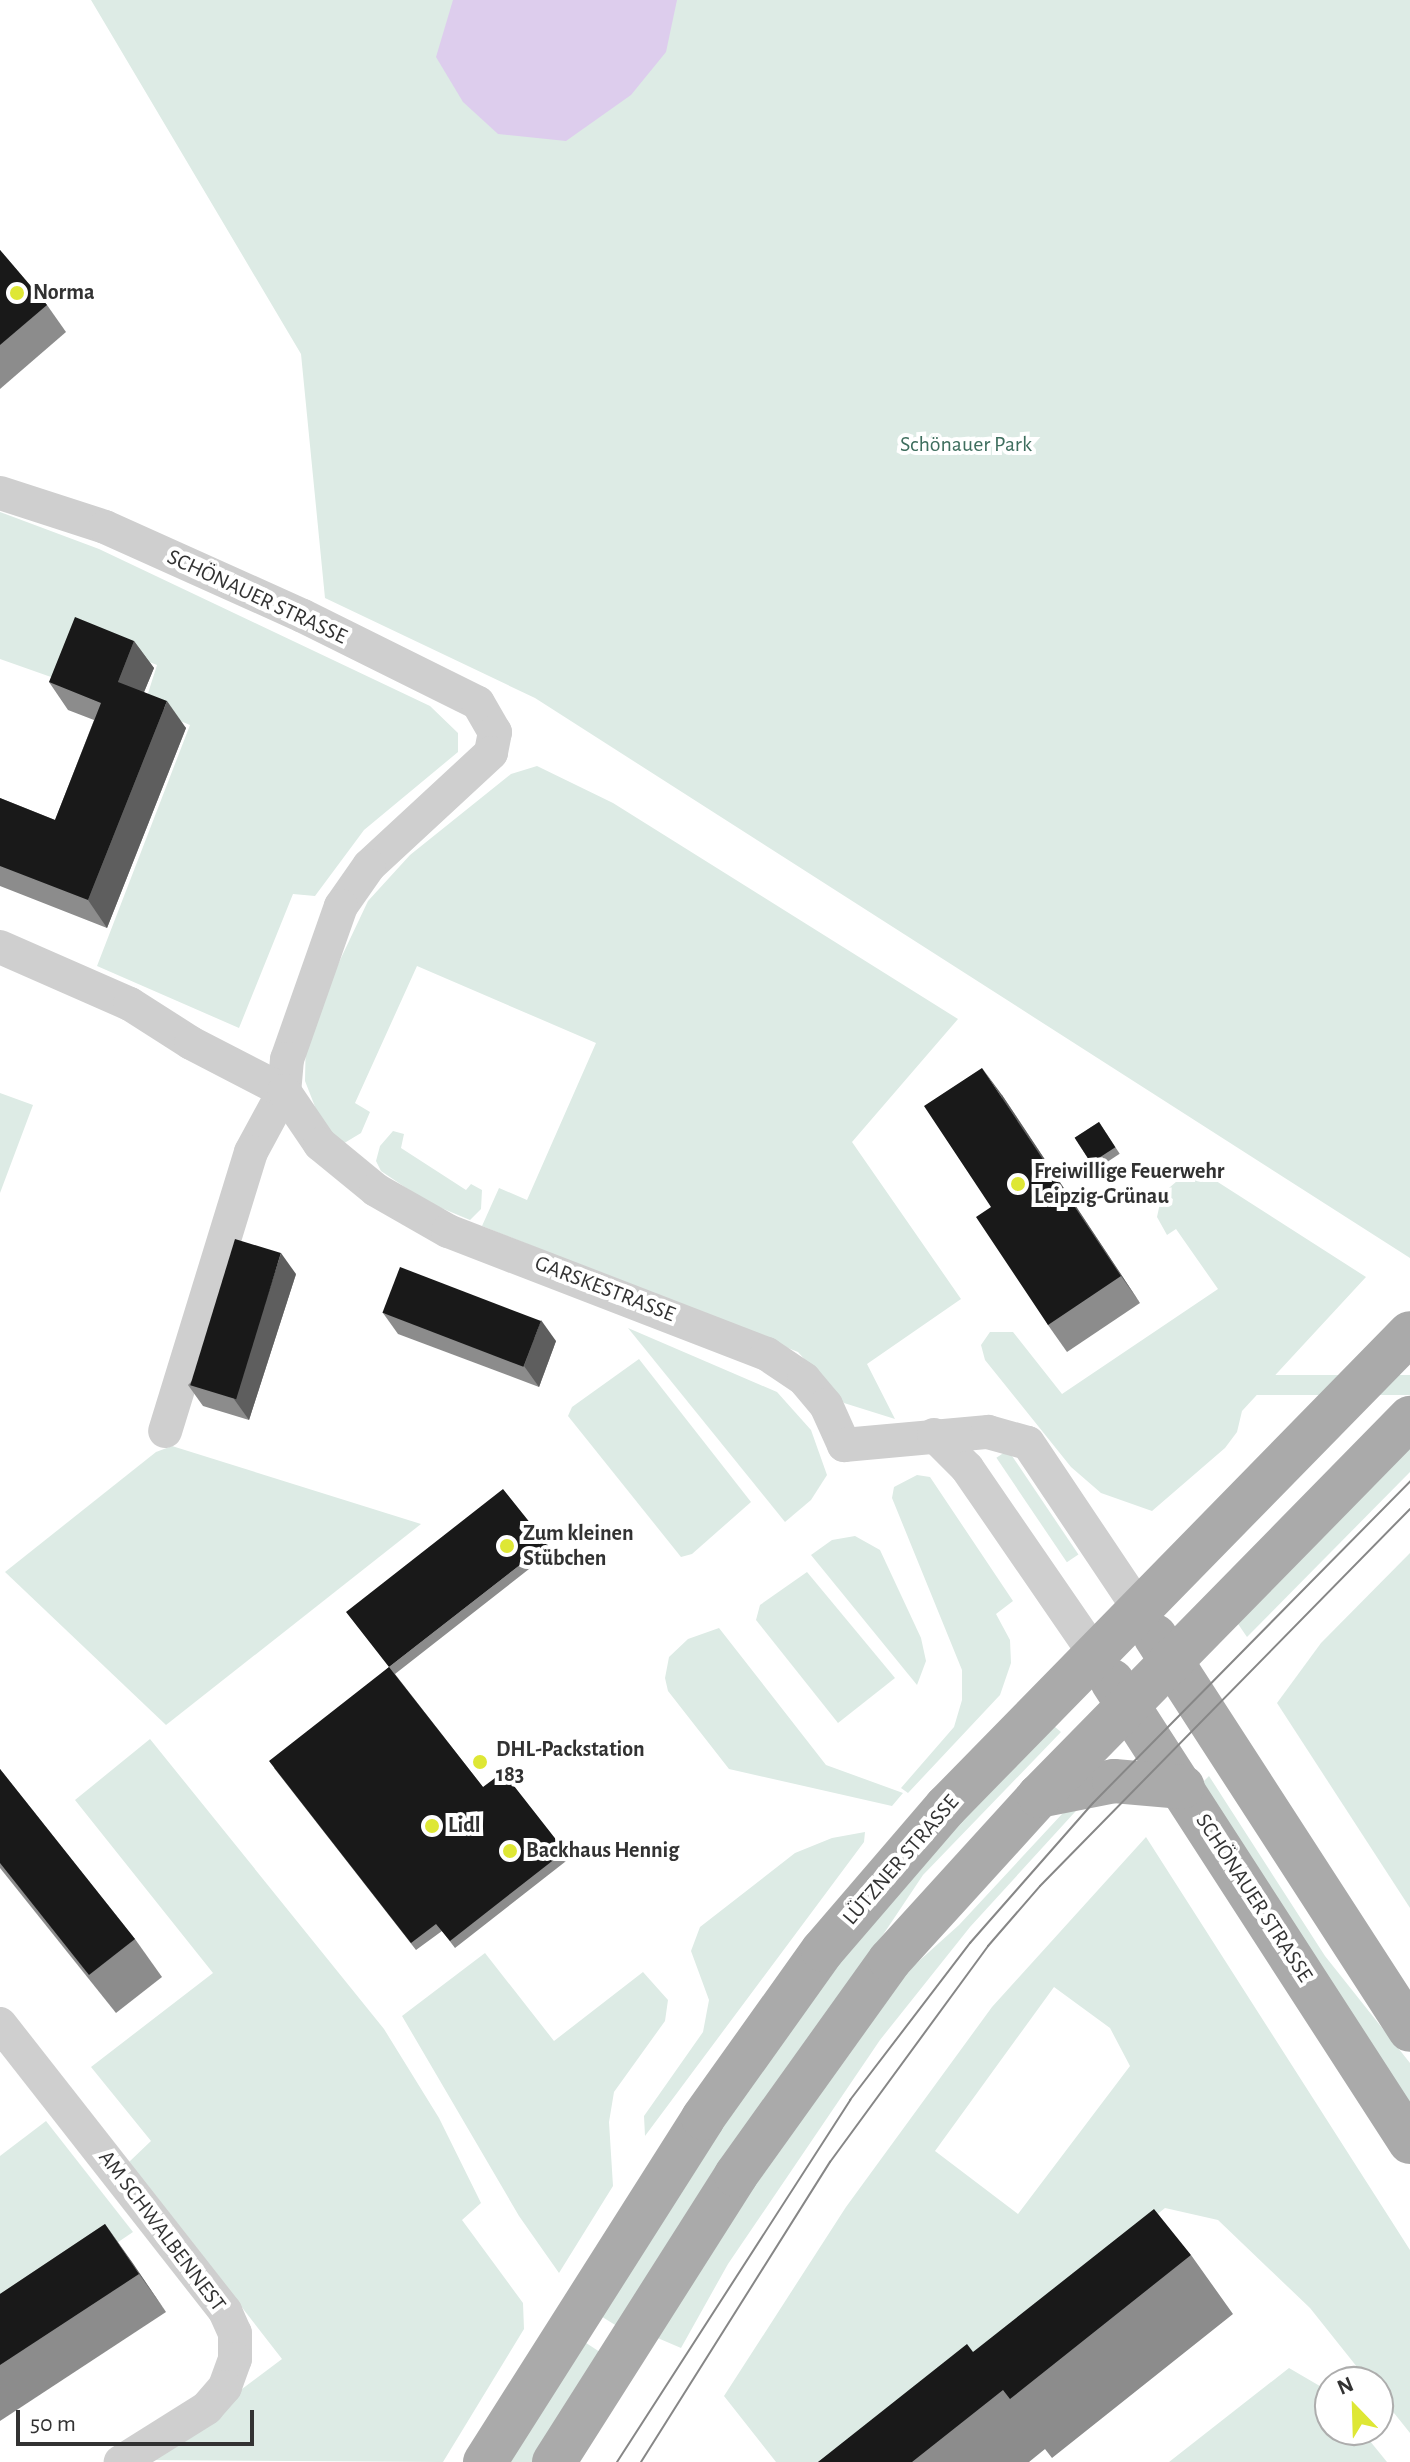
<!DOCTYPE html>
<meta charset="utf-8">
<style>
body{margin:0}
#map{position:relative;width:1410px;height:2462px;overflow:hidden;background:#fff;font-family:"Alegreya Sans",sans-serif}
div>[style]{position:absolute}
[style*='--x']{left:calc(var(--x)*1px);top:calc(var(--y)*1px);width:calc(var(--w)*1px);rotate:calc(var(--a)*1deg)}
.green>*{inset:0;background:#ddebe5;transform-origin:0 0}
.water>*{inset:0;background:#ddcded}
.minor>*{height:34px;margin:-17px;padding:0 17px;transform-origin:17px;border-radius:17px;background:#cfcfcf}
.major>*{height:44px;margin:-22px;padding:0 22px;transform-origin:22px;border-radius:22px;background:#aaa}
.tram>*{height:2px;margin:-1px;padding:0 1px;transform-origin:1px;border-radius:1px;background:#878787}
.wall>*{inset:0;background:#8c8c8c;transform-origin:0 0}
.shaded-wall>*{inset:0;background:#5e5e5e}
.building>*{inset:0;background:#191919;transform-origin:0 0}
.dots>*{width:22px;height:22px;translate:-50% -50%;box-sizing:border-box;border:4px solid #fff;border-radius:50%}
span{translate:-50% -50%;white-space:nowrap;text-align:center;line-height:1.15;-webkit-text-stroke:8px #fff;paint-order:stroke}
.poi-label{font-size:22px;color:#323232;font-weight:700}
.left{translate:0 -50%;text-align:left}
.park-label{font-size:22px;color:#3e6e5e}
.street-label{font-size:22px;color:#323232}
.north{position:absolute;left:1314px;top:2366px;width:80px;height:80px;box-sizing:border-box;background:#fff;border:2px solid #adadad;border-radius:50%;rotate:337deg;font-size:22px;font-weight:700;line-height:32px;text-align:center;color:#323232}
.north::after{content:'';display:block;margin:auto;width:28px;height:36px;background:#dee735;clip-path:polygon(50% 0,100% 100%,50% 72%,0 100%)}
.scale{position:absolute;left:16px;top:2410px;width:238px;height:36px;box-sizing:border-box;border:4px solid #323232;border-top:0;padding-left:10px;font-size:24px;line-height:28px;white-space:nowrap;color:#323232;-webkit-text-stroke:6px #fff;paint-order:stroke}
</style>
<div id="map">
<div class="green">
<i style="clip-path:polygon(91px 0,1410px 0,1410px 1258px,535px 698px,325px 598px,301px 354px)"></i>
<i style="clip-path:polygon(0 512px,99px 549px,430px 706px,458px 733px,458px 752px,364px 830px,315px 896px,293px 894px,239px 1028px,97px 966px,190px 725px,144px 706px,157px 665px,88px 638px,68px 683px,0 659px)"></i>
<i style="clip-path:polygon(537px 766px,613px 803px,958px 1019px,852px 1142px,961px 1299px,867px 1364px,895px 1419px,844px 1403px,798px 1352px,482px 1226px,499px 1188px,527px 1200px,596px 1043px,417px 966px,355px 1103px,370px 1112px,361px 1133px,341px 1145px,321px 1122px,305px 1081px,306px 1032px,368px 901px,410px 855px,511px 774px)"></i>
<i style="clip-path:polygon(0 1093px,33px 1105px,0 1193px)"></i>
<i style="clip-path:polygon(393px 1131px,404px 1134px,401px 1148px,466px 1190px,471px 1184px,482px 1190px,481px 1209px,470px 1220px,427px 1202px,381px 1171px,376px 1161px,380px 1146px)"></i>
<i style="clip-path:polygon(1199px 1170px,1366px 1277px,1242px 1411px,1237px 1432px,1225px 1448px,1152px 1511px,1101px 1493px,1071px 1467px,985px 1360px,981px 1345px,990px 1332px,1013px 1332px,1062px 1394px,1218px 1289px,1176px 1229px,1167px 1235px,1157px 1217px,1162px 1194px,1184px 1175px)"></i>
<i style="clip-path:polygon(628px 1328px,777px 1392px,811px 1430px,827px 1475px,811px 1500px,785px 1522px)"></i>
<i style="clip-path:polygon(639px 1359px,751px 1502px,692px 1554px,681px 1557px,568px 1416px,572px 1407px)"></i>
<i style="left:1410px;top:1375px;width:20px;height:293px;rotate:90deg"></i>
<i style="clip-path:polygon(1410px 1439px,1410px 1472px,1247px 1637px,1236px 1621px)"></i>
<i style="clip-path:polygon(172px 1446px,421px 1524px,166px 1725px,5px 1572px,156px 1452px)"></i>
<i style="left:1008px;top:1450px;width:126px;height:14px;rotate:56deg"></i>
<i style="clip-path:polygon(917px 1475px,930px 1477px,1013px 1601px,996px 1614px,1010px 1640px,1011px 1663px,1000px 1695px,908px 1793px,901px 1788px,954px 1727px,962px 1700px,962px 1670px,892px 1498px,894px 1487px)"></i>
<i style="clip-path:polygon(855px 1536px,880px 1550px,921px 1638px,926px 1661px,917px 1685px,811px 1555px,832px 1540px)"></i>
<i style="clip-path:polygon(1410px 1553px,1410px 1908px,1277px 1703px,1321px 1643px)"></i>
<i style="clip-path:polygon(807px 1572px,895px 1678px,838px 1723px,756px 1620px,760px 1605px)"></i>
<i style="clip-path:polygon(719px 1628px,826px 1765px,903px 1793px,892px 1806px,729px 1769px,668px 1691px,665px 1678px,669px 1657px,688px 1639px)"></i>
<i style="clip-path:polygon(1048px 1721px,1061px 1732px,923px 1875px,620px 2328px,596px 2313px,785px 2024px)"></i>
<i style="clip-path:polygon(150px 1739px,384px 2029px,439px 2118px,481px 2203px,462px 2220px,523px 2303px,524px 2329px,443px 2462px,147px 2460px,282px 2359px,129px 2162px,151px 2141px,91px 2067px,213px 1973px,75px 1800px)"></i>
<i style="clip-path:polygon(1209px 1776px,1325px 1956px,1410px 2063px,1410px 2119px,1199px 1786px)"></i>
<i style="clip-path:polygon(1085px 1801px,970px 1927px,880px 2040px,728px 2264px,681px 2348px,653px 2336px,714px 2238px,900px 1978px,959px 1925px,1062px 1814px)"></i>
<i style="clip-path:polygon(865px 1832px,864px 1842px,645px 2136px,644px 2116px,703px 2032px,709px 2000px,691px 1951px,700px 1927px,795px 1853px,832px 1838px)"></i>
<i style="clip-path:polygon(evenodd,1146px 1837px,1410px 2250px,1410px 2433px,1378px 2393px,1378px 2382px,1369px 2382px,1310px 2308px,1218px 2220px,1165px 2208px,851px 2462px,776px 2462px,724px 2396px,846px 2207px,992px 2007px,1146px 1837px,1054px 1987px,1110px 2028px,1130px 2066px,1018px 2214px,935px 2151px,1054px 1987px)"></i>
<i style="clip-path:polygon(485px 1953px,554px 2041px,643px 1972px,668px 2000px,665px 2021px,614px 2092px,609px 2122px,613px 2186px,559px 2273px,519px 2216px,402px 2016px)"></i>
<i style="clip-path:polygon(46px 2121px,133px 2232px,0 2322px,0 2156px)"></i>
<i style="left:580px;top:2339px;width:27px;height:145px;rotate:33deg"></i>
<i style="clip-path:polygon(1289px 2368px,1330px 2392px,1330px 2430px,1361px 2430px,1387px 2462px,1169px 2462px)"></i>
</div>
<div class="water">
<i style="clip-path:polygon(453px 0,677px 0,666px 52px,631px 95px,566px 141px,498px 134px,463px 102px,436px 57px)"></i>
</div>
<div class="minor">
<i style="--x:0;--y:493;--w:110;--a:17.9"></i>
<i style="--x:105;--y:527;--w:217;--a:24.2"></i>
<i style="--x:303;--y:616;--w:195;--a:26.4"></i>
<i style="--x:478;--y:703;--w:34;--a:60"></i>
<i style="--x:495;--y:732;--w:21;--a:101"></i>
<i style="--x:491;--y:753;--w:166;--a:137.2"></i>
<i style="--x:369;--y:866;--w:49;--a:125"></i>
<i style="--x:341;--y:906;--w:162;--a:109.4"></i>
<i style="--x:287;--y:1059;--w:32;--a:95"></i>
<i style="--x:284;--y:1091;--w:69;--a:118.4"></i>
<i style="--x:251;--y:1152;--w:292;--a:107.1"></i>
<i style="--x:0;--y:947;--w:142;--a:23.7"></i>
<i style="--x:130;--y:1004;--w:72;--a:32.6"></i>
<i style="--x:191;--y:1043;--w:105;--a:27.3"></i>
<i style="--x:284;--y:1091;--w:64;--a:55.8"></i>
<i style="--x:320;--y:1144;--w:72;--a:39.4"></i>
<i style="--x:376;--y:1190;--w:83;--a:29.7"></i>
<i style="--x:448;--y:1231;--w:342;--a:21.1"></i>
<i style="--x:767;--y:1354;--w:45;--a:34"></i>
<i style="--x:804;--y:1379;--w:34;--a:50"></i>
<i style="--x:826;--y:1405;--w:44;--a:65.8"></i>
<i style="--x:844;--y:1445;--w:145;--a:-5.2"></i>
<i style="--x:988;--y:1432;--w:41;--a:15.4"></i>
<i style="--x:1028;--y:1443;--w:201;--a:56.2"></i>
<i style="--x:934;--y:1435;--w:47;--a:45"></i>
<i style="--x:967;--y:1468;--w:228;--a:55.5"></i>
<i style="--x:0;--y:2024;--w:365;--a:51.9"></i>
<i style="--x:225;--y:2311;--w:24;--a:66"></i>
<i style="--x:235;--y:2333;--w:26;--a:90"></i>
<i style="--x:235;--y:2359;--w:30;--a:110"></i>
<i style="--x:225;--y:2387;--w:28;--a:131"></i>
<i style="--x:207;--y:2408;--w:102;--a:147.9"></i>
</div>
<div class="major">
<i style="--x:1155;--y:1636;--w:469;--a:57.1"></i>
<i style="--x:1112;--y:1681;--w:549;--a:57.12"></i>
<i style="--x:1039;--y:1796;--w:76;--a:-11.3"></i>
<i style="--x:1114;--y:1781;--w:69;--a:5"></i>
<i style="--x:485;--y:2462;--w:407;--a:-57.6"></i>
<i style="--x:703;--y:2118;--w:206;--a:-54.5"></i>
<i style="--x:823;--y:1950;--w:189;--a:-49.3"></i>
<i style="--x:946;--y:1807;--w:663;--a:-45.61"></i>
<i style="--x:554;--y:2462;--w:340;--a:-57.6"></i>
<i style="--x:736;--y:2175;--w:264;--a:-54.4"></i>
<i style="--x:890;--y:1960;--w:222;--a:-47.7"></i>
<i style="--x:1039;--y:1796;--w:530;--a:-45.54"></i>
</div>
<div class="tram">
<i style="--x:617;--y:2462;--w:431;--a:-57.2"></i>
<i style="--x:850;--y:2100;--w:198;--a:-52.6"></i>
<i style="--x:970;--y:1943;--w:186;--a:-48.7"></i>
<i style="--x:1093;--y:1803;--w:452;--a:-45.4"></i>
<i style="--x:641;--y:2462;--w:355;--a:-57.8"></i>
<i style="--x:830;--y:2162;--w:268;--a:-53.8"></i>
<i style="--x:988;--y:1946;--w:79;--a:-49.1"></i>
<i style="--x:1040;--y:1886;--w:528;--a:-45.54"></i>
</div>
<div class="wall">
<i style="clip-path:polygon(0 250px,47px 305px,66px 332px,0 389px)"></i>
<i style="clip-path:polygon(134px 641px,154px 668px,144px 692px,186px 728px,107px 928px,0 886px,0 798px,55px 820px,94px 720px,68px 710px,49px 682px)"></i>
<i style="clip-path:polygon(1002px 1095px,1140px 1303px,1067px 1352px,1048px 1325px,991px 1207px)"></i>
<i style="left:1099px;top:1122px;width:38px;height:29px;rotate:57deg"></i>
<i style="clip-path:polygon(296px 1274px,249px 1420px,203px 1406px,188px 1385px)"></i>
<i style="clip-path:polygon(383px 1313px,556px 1341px,539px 1387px,398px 1334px)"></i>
<i style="clip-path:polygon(547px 1544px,552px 1551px,395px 1674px,483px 1787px,565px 1851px,570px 1858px,455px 1948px,442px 1931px,416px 1950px,274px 1768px,389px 1667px)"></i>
<i style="clip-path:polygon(0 1769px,135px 1939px,162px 1977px,116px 2013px,0 1868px)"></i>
<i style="clip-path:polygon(105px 2224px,166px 2312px,0 2421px,0 2294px)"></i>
<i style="clip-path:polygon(1191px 2255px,1233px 2314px,1052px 2458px,1045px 2449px,1029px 2462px,818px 2462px,973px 2352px)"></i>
</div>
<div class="shaded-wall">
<i style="clip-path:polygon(134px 641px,154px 668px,137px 709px,118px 682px)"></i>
<i style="clip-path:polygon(167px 701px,186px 728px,107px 928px,88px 900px)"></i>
<i style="clip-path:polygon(982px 1068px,1002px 1095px,1140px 1303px,1121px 1276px)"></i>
<i style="clip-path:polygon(281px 1253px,296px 1274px,249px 1420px,234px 1399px)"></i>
<i style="clip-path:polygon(541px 1320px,556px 1341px,539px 1387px,524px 1366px)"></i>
<i style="clip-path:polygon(105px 2224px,132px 2262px,166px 2312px,139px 2274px)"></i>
</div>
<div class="building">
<i style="clip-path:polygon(0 250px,47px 305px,0 345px)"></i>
<i style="clip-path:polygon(75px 617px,134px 641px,118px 682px,167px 701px,88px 900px,0 866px,0 798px,55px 820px,101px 703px,49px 682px)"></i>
<i style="clip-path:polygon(982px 1068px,1121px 1276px,1048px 1325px,976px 1217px,991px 1207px,924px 1106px)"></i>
<i style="left:1099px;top:1122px;width:30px;height:29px;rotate:57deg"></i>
<i style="left:235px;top:1239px;width:48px;height:153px;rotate:17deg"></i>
<i style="left:400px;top:1267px;width:151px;height:49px;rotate:21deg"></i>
<i style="clip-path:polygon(503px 1489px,547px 1544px,389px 1667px,483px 1787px,503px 1772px,565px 1851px,450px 1941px,436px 1924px,411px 1943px,269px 1761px,389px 1667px,346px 1612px)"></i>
<i style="clip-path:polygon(0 1769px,135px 1939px,89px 1975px,0 1863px)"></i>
<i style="clip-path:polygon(1154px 2209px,1191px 2255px,1010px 2399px,1003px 2390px,912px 2462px,818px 2462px,967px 2344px,973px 2352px)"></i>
<i style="clip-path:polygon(105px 2224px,139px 2274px,0 2365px,0 2294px)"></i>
</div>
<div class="dots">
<i style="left:17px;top:293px;background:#dee735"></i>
<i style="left:1018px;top:1184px;background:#dee735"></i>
<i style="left:507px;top:1546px;background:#dee735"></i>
<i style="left:480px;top:1762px;background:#dee735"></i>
<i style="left:432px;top:1826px;background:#dee735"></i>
<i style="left:510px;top:1851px;background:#dee735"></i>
</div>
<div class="poi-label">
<span class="left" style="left:33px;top:293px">Norma</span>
<span class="left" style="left:1034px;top:1184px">Freiwillige Feuerwehr<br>Leipzig-Grünau</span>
<span class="left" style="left:523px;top:1546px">Zum kleinen<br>Stübchen</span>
<span class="left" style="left:496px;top:1762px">DHL-Packstation<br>183</span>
<span class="left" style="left:448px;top:1826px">Lidl</span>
<span class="left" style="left:526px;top:1851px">Backhaus Hennig</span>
</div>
<div class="park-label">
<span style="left:966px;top:445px">Schönauer Park</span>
</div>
<div class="street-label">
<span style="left:257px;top:597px;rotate:25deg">SCHÖNAUER STRASSE</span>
<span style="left:605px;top:1289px;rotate:21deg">GARSKESTRASSE</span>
<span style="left:901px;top:1860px;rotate:-49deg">LÜTZNER STRASSE</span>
<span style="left:1254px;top:1898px;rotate:57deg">SCHÖNAUER STRASSE</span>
<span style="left:162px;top:2231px;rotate:53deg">AM SCHWALBENNEST</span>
</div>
<div class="north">N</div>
<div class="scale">50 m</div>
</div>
